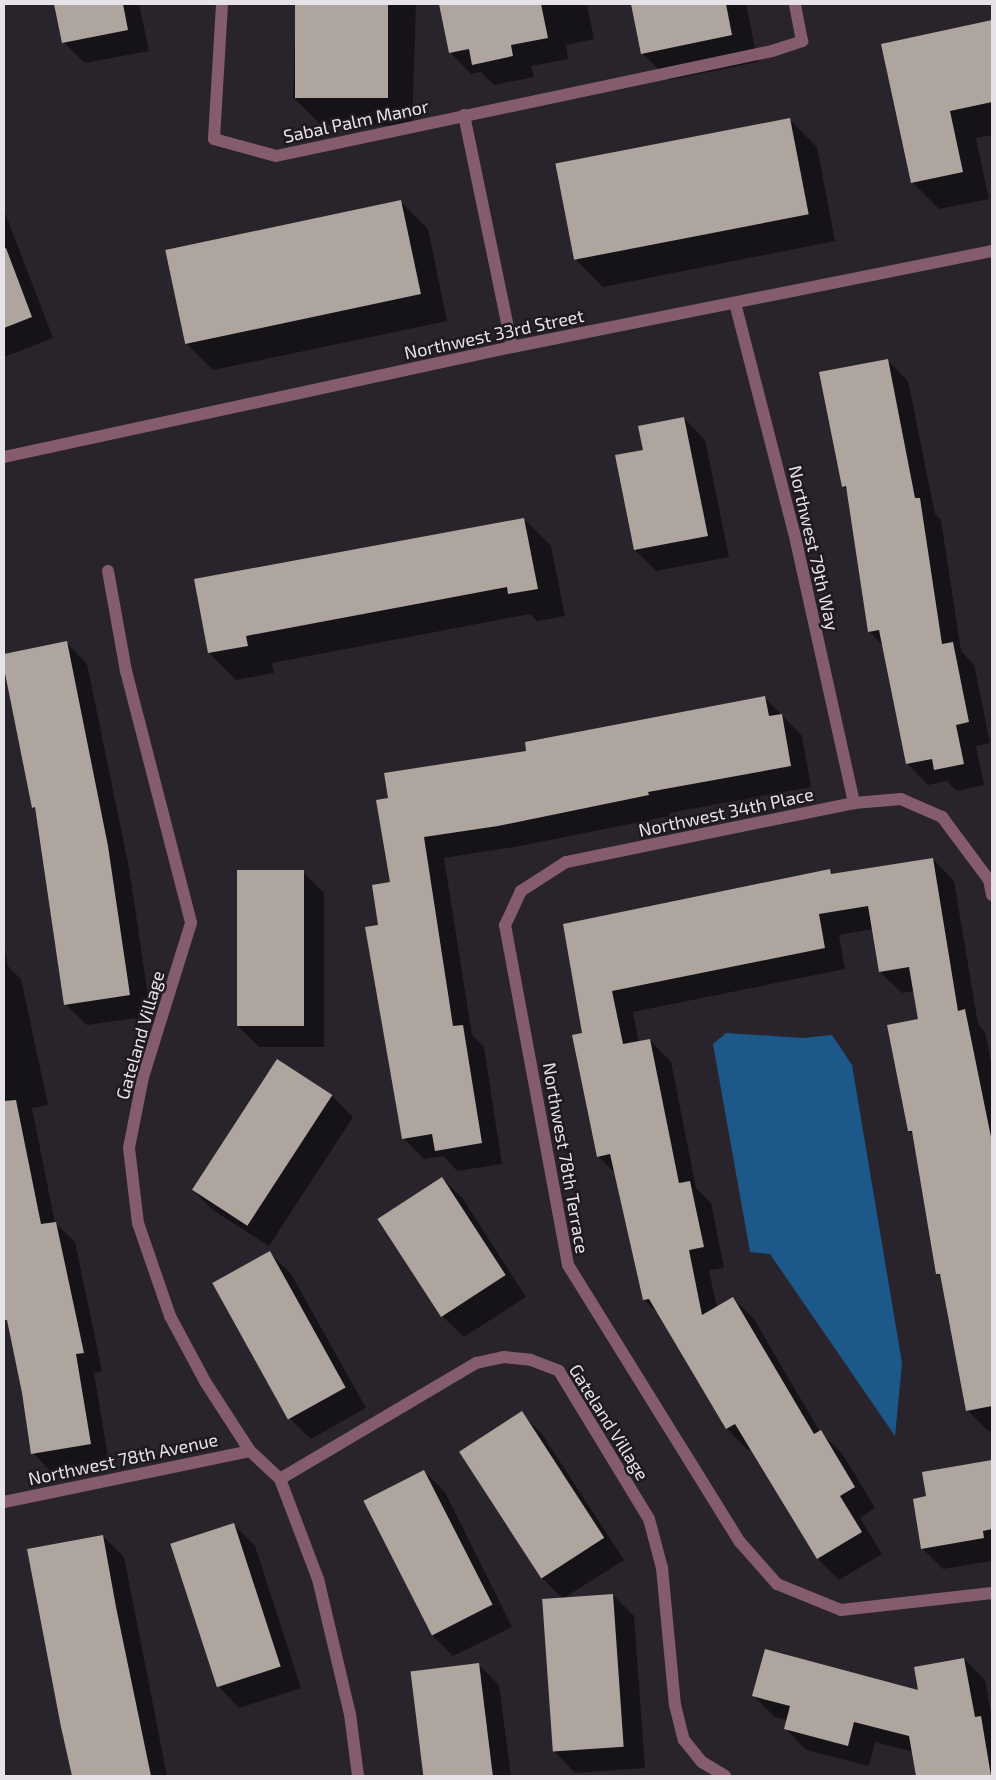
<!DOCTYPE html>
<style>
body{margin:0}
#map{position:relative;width:996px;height:1780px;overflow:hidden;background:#29242b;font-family:"Exo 2",sans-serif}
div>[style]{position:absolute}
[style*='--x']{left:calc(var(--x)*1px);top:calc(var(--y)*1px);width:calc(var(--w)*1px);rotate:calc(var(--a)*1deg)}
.water>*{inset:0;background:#1c598a}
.shadow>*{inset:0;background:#0007}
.building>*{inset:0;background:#aea69e;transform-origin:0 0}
.minor>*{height:12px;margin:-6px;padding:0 6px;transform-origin:6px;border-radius:6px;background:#845c6c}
span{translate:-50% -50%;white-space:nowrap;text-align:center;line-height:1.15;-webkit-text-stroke:5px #1f1a21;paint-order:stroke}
.street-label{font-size:18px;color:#e6e2e7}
.frame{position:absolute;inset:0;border:5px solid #e6e2e7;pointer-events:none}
</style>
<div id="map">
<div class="water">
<i style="clip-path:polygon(726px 1033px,803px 1038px,832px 1035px,852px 1065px,902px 1363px,895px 1436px,770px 1254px,750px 1252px,713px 1044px)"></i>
</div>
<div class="shadow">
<i style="clip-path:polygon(56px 4px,139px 4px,149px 51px,85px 63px,63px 42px)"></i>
<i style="clip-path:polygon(296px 4px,416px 4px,412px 126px,320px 124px,293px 97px)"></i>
<i style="clip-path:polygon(440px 4px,587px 4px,594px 39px,566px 45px,568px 59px,531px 66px,534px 77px,494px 85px,481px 72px,471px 74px,450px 52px)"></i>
<i style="clip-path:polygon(632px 4px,746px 4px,758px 62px,669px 80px,642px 53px)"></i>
<i style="clip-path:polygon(992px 22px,992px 135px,976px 138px,989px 199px,939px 209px,912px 182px,883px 45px)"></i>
<i style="clip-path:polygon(790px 120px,817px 147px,835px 241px,603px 287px,576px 260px)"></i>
<i style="clip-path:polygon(401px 202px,428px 229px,447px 321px,213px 370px,186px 343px)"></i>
<i style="clip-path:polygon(4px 210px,53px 338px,4px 357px)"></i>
<i style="clip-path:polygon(887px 360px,908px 381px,935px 514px,941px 520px,961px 651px,974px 664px,990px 743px,976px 746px,984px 785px,957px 791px,947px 781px,928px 785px,907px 763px,883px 646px,869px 631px,848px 491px,843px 486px)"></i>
<i style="clip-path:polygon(684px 418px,705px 440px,729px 557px,656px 571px,635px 550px,644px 451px)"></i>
<i style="clip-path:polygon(524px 519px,551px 546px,565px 616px,537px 621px,530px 614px,272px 663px,274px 673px,236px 680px,209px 653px,195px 580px)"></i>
<i style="clip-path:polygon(66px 642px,87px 664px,129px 868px,151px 1016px,87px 1025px,65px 1004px,37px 811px,33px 807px,4px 662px,4px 656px)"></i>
<i style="clip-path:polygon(765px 698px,802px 736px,811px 787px,669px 813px,669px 816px,520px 846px,444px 858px,472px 1035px,484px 1047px,502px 1164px,457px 1171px,443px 1156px,424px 1159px,403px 1138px,379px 926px,391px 883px,390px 799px,528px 752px)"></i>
<i style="clip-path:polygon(933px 859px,954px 881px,978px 1024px,985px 1032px,992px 1067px,992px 1431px,988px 1431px,967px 1410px,942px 1278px,938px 1274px,914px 1135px,909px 1131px,919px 1020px,914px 991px,902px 993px,880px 972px,874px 929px,839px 935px,845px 969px,633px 1012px,639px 1043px,650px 1040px,671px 1062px,696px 1188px,711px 1203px,724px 1268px,709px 1270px,717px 1308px,733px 1298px,754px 1319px,820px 1432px,842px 1453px,875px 1508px,860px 1518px,882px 1554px,839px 1580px,818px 1559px,751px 1448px,748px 1450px,727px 1429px,660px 1315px,644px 1300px,616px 1174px,598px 1156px,583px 1034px,564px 925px,829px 870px,834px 875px)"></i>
<i style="clip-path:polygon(303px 872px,324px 893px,324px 1047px,259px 1047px,238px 1026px)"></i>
<i style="clip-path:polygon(4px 943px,8px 966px,21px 979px,48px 1105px,32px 1108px,55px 1223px,75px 1242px,102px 1371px,94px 1373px,109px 1463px,51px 1472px,33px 1453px,4px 1296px)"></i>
<i style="clip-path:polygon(332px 1096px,353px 1117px,269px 1246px,214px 1211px,193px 1190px)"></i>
<i style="clip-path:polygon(442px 1178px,463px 1199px,526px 1297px,464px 1337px,442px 1316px)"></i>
<i style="clip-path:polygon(270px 1253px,291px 1274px,366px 1408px,311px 1439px,289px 1418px,214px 1283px)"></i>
<i style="clip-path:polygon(521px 1413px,542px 1434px,624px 1560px,564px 1598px,613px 1595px,634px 1616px,645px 1768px,575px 1773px,554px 1751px,562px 1598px,542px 1578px,460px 1452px)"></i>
<i style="clip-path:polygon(990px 1462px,992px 1561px,943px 1569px,922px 1548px,927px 1497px)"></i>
<i style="clip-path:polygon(424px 1471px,445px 1492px,512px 1627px,453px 1656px,432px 1635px)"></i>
<i style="clip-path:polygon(234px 1525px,255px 1546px,301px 1688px,239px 1708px,218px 1686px)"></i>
<i style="clip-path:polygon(103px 1536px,124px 1557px,167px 1776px,74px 1776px,29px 1550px)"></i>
<i style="clip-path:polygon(964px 1659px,985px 1680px,992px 1720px,992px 1776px,917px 1776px,913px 1752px,875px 1742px,869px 1766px,806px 1750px,785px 1728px,787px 1720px,775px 1717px,754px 1696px,920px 1691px)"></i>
<i style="clip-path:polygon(478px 1664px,499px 1685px,511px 1776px,424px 1776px,411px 1672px)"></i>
</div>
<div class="building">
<i style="clip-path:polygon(54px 4px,123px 4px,128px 30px,62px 43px)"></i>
<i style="left:295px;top:4px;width:93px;height:94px"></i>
<i style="clip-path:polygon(439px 4px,541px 4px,548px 38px,511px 45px,513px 56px,472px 65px,469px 49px,449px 53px)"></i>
<i style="clip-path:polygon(631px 4px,726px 4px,732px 35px,641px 54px)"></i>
<i style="clip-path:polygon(992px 20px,992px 102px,950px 111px,963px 172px,911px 183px,881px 44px)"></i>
<i style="left:790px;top:118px;width:98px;height:239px;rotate:79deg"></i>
<i style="left:401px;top:200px;width:96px;height:241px;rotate:78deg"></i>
<i style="clip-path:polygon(6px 248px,32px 317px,4px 328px,4px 249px)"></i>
<i style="clip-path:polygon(888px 359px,915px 498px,920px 498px,942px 644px,953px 642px,969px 722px,956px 725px,964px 764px,934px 770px,932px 759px,906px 764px,879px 630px,868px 632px,846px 486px,842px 487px,819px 372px)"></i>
<i style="clip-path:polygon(684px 417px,708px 536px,634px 550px,615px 455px,643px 450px,638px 426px)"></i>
<i style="clip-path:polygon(524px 518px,538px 589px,508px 594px,507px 587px,246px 636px,248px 646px,208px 653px,194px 579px)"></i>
<i style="clip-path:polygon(67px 641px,108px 846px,130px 995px,64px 1005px,35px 807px,32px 808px,4px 668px,4px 654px)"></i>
<i style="clip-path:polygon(765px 696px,769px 716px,782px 714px,791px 766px,648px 792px,649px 795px,498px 826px,424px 837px,453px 1026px,463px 1025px,482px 1143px,435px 1151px,432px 1134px,402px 1139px,365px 927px,378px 925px,372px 885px,390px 882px,376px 800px,388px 798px,384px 773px,526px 751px,525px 742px)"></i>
<i style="clip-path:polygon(933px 858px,958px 1011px,965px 1009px,992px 1142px,992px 1406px,966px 1411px,940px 1274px,936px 1274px,912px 1131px,908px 1131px,887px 1025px,918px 1019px,909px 967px,879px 972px,868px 906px,819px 914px,825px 948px,612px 991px,623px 1044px,650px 1039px,679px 1183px,690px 1181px,704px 1247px,689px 1250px,702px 1315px,733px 1297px,814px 1434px,821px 1430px,855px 1487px,840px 1496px,862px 1532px,817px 1559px,735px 1424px,726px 1429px,649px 1299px,643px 1300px,610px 1154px,597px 1157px,572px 1035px,582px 1033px,563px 924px,830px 869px,831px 874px)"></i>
<i style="left:237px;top:870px;width:67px;height:156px"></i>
<i style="left:277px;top:1059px;width:66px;height:156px;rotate:33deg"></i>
<i style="clip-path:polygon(16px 1100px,41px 1224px,56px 1222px,84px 1353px,76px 1354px,91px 1444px,31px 1454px,22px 1393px,7px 1320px,4px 1320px,4px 1101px)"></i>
<i style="left:442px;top:1177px;width:117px;height:77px;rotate:57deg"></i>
<i style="left:270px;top:1251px;width:156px;height:66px;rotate:61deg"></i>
<i style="left:522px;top:1411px;width:151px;height:75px;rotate:57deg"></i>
<i style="clip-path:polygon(992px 1460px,992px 1529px,983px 1531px,984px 1538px,921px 1549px,913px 1499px,926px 1496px,922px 1472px)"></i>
<i style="left:424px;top:1470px;width:151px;height:68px;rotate:63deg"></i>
<i style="left:234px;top:1523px;width:151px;height:67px;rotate:72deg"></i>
<i style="clip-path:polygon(103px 1535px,116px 1607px,151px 1776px,72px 1776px,61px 1727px,27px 1549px)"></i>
<i style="left:613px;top:1594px;width:153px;height:71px;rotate:86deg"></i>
<i style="clip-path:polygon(765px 1649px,918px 1690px,914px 1667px,964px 1658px,975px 1717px,981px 1716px,991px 1776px,916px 1776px,909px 1736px,854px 1722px,848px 1746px,784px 1729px,790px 1706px,752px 1696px)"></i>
<i style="left:479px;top:1663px;width:114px;height:69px;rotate:83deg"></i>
</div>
<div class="minor">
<i style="--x:222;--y:4;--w:135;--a:93.4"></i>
<i style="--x:214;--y:139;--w:64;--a:15.3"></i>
<i style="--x:276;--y:156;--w:507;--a:-11.95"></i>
<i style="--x:772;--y:51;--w:32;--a:-18"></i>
<i style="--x:802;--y:41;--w:38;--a:-101"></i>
<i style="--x:464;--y:115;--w:237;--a:78.3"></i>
<i style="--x:735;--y:303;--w:236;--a:75.6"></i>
<i style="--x:794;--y:532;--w:278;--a:77.5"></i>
<i style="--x:4;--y:457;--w:520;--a:-12.22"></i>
<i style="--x:512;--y:347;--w:490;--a:-11.3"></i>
<i style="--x:108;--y:571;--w:102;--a:79.8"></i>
<i style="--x:126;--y:671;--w:260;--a:75.5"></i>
<i style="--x:191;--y:923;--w:161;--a:107.3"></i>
<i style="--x:143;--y:1077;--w:72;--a:101.2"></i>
<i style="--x:129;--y:1148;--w:76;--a:83.2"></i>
<i style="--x:138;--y:1223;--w:98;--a:71"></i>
<i style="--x:170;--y:1316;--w:76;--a:61.8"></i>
<i style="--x:206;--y:1383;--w:81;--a:57.1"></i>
<i style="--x:250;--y:1451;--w:41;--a:43"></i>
<i style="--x:280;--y:1479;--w:107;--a:69.2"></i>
<i style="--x:318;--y:1579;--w:139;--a:76.7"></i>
<i style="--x:350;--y:1714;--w:63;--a:82.6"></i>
<i style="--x:992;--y:895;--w:15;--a:-101"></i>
<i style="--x:989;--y:880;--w:79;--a:-126.7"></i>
<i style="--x:942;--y:817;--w:45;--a:-156.3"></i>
<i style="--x:901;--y:799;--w:47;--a:175.1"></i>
<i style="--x:854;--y:803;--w:294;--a:168.4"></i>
<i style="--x:566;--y:862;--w:54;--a:147.2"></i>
<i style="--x:521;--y:891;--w:38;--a:115"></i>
<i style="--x:505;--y:925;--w:346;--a:79.5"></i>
<i style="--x:568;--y:1265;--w:326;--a:58.2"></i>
<i style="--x:740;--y:1542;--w:56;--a:48.6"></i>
<i style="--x:777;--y:1584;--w:69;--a:22.1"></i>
<i style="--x:841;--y:1610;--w:152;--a:-6.4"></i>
<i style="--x:280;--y:1479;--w:228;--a:-30.6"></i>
<i style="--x:476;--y:1363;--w:29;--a:-12"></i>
<i style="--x:504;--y:1357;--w:27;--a:6"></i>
<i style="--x:531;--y:1360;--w:30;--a:21"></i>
<i style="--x:559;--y:1371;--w:173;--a:58.7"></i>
<i style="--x:649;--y:1519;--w:51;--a:75.1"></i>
<i style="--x:662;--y:1568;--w:138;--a:84.6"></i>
<i style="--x:675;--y:1705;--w:36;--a:76"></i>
<i style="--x:684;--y:1740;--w:28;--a:51"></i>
<i style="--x:702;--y:1762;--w:27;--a:31"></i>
<i style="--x:4;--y:1502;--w:251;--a:-11.7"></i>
</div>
<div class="street-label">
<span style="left:356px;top:121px;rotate:-12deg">Sabal Palm Manor</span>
<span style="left:494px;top:334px;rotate:-12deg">Northwest 33rd Street</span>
<span style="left:814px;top:548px;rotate:77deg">Northwest 79th Way</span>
<span style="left:726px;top:812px;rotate:-12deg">Northwest 34th Place</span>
<span style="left:140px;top:1035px;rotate:-74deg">Gateland Village</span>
<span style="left:566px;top:1158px;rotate:80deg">Northwest 78th Terrace</span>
<span style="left:609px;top:1422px;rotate:58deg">Gateland Village</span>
<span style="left:123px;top:1459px;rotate:-12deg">Northwest 78th Avenue</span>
</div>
<div class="frame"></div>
</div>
